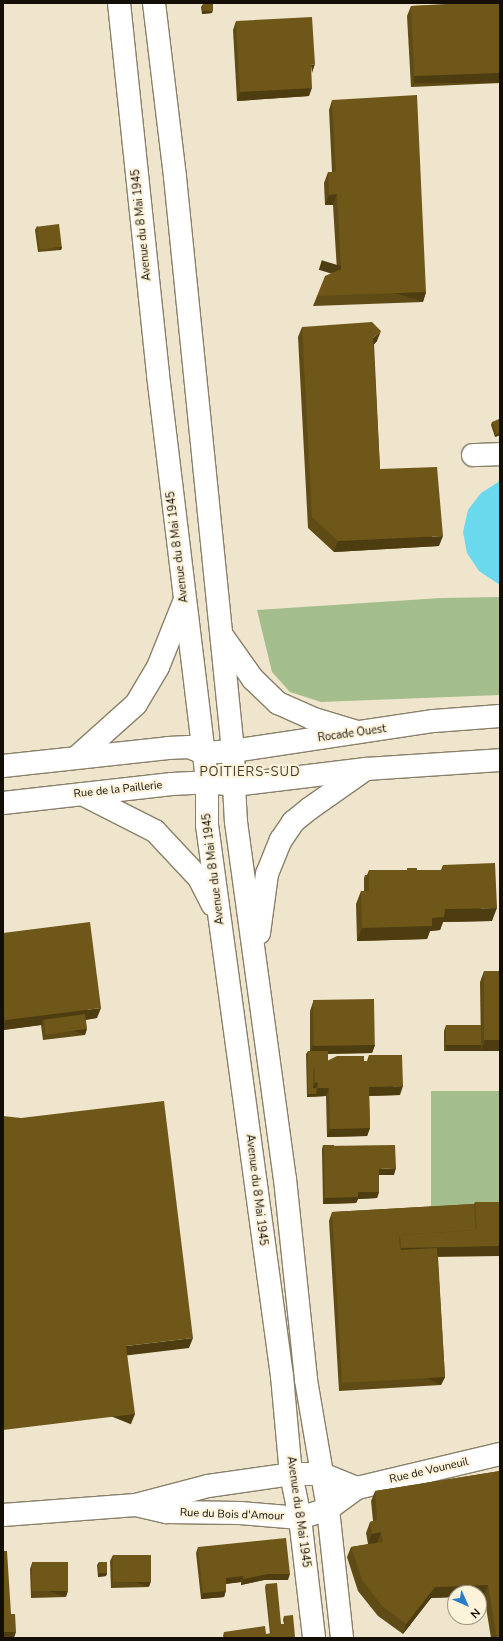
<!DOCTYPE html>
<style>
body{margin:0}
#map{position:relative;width:503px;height:1641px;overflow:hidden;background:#efe5cd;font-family:"Nunito Sans",sans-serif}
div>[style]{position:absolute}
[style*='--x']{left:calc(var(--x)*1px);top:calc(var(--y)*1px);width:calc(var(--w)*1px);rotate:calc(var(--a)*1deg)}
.green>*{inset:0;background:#a4bd8d;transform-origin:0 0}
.water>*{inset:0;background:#6ad8ed}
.roads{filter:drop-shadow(1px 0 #89806a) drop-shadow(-1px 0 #89806a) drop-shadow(0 1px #89806a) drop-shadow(0 -1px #89806a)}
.street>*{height:22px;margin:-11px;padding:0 11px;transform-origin:11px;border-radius:11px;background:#fff}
.secondary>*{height:22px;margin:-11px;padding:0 11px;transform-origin:11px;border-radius:11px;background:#fff}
.primary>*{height:22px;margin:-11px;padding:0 11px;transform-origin:11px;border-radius:11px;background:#fff}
.wall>*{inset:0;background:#5f4b15}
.shaded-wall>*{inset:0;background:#4d3d11;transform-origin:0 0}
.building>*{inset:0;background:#6e5718;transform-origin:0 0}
span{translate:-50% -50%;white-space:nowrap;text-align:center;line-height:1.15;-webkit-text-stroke:4px #fdf2da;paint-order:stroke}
.street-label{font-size:11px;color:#130f07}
.quarter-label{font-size:13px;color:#443c28;letter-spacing:1px}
.frame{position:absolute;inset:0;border:4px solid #130f07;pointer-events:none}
.north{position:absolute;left:447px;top:1585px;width:40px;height:40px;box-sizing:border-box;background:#fdf2da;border:1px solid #9f9786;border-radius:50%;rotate:135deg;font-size:11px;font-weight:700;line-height:16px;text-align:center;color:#130f07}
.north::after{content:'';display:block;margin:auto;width:14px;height:18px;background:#267dca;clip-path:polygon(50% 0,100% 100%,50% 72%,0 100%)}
</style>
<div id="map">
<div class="green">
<i style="clip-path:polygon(500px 597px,500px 695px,321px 702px,290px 692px,272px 672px,257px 610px,441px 598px)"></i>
<i style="left:431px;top:1091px;width:69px;height:124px"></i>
</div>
<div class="water">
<i style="clip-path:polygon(500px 481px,500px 585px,479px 571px,467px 553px,463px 532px,468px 510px,481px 493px)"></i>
</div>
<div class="roads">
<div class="street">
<i style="--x:473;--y:455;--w:27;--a:-2"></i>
<i style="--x:136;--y:1505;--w:32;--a:13"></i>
<i style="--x:167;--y:1512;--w:73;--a:0.8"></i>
<i style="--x:240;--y:1513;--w:60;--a:4.8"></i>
<i style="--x:300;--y:1518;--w:29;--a:-18"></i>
<i style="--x:328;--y:1509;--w:36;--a:-36"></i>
<i style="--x:357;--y:1488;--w:147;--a:-13.4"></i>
<i style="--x:3;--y:1515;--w:133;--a:-4.3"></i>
<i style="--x:136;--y:1505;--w:74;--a:-14.8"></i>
<i style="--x:208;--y:1486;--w:84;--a:-8.2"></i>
<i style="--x:291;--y:1474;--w:31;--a:0"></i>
<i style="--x:322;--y:1474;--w:38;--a:22"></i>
</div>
<div class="secondary">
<i style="--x:207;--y:782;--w:43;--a:90"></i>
<i style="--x:207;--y:825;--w:556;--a:82.25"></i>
<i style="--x:282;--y:1376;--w:98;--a:84.8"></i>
<i style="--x:291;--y:1474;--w:45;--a:78.4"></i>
<i style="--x:300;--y:1518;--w:121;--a:83.3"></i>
<i style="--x:234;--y:785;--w:37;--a:87"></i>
<i style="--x:236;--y:822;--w:360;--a:82.2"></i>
<i style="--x:285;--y:1179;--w:202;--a:84"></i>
<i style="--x:306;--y:1380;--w:131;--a:80.3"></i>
<i style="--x:328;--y:1509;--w:130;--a:83.8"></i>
<i style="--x:82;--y:794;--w:82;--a:26.9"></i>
<i style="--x:155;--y:831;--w:64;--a:46.9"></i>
<i style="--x:199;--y:878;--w:30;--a:63"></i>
<i style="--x:259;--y:933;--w:60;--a:-82.3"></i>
<i style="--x:267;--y:874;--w:37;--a:-68"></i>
<i style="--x:281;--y:840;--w:22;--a:-56"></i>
<i style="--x:293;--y:822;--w:21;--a:-39"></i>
<i style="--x:309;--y:809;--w:70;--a:-35.1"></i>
</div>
<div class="primary">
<i style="--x:119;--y:3;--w:374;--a:84"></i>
<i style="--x:158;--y:375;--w:410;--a:83.1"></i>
<i style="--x:154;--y:3;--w:175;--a:83.1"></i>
<i style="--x:175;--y:177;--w:577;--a:84.23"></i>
<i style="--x:233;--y:751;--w:34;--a:88"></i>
<i style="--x:223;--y:637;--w:52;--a:54.5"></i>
<i style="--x:253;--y:679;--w:35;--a:44"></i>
<i style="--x:278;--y:703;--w:36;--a:24"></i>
<i style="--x:311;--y:718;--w:45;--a:16.8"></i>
<i style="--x:77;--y:757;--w:79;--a:-41.9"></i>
<i style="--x:136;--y:704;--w:43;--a:-59.3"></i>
<i style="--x:158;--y:667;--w:70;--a:-68.2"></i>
<i style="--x:3;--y:766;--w:166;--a:-6.2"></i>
<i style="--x:168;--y:748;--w:21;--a:-3"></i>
<i style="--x:189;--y:747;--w:16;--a:22"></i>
<i style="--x:204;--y:753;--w:29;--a:-4"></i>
<i style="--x:233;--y:751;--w:203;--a:-8.5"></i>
<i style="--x:434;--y:721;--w:66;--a:-4.3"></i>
<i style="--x:3;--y:803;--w:170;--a:-6.4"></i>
<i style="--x:172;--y:784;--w:35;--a:-3"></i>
<i style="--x:207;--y:782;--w:27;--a:6"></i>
<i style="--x:234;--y:785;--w:133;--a:-6.9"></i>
<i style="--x:366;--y:769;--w:134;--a:-3.8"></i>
</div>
</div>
<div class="wall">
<i style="clip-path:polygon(500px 3px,500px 83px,411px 87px,407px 16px,411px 6px)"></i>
<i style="clip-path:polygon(203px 4px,212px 13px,202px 14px,201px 7px)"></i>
<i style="clip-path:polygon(236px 21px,311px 73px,309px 96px,237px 101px,233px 30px)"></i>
<i style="clip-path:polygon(332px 100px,426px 292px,423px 302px,313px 306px,317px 296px,337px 271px,333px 205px,325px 205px,324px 183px,328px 172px,332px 172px,329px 110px)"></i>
<i style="clip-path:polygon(37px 226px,62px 247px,61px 250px,38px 252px,35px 230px)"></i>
<i style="clip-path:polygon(302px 327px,377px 341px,374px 344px,380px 469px,439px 546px,334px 552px,308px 528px,298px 337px)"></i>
<i style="clip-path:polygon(492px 422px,500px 423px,500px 435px,495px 437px,491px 425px)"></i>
<i style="clip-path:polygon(443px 865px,492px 921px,443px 922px,440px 930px,430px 931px,427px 939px,357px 941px,356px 904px,361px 891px,364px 891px,364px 878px,365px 875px,367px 875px,369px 870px,407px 870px,407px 868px,417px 870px,441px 870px)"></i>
<i style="clip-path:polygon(3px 933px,97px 1018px,86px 1020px,85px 1035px,43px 1040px,41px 1025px,3px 1030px)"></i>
<i style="clip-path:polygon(484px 971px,500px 1051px,481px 1051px,480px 982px)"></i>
<i style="clip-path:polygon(313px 1002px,375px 1045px,372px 1053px,328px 1054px,328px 1061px,367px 1061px,369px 1055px,400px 1095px,369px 1096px,370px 1128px,367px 1136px,327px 1137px,326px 1096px,307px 1097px,306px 1054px,308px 1051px,310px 1051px,310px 1011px)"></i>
<i style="clip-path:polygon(446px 1025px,479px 1051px,444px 1051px,444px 1031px)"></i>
<i style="clip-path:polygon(323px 1145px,334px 1146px,394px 1175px,379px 1175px,379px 1192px,377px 1198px,358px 1199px,356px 1203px,323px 1204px,322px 1152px,322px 1149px)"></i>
<i style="clip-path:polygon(475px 1202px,500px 1256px,438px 1257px,445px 1377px,441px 1385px,339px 1391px,329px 1221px,332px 1212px,474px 1204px)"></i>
<i style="clip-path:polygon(500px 1471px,500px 1638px,491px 1638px,484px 1595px,455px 1593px,455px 1597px,431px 1598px,403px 1634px,378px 1616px,358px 1591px,347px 1557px,351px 1547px,368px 1544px,366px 1533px,370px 1522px,373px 1521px,371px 1501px,375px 1491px)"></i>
<i style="clip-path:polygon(198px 1547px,288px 1580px,264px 1580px,241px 1585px,241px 1582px,226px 1584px,224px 1597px,201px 1599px,196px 1553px)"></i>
<i style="clip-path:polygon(113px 1555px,149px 1587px,111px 1588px,110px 1561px)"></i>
<i style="clip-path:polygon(99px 1562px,107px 1573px,106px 1576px,98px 1577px,97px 1565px)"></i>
<i style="clip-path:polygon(32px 1563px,66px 1597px,31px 1598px,30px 1569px)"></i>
<i style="clip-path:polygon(266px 1584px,281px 1624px,284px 1624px,283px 1620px,284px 1616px,295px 1638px,224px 1638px,223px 1636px,224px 1632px,266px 1634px,270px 1634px,265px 1587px)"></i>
</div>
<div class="shaded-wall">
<i style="clip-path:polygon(213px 10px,212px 13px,202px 14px,203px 11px)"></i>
<i style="clip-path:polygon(315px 64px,312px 73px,311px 65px)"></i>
<i style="left:500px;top:73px;width:10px;height:86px;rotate:90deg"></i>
<i style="clip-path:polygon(312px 88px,309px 96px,237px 101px,240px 92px)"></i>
<i style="clip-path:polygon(337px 194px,333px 205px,325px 205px,329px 195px)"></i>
<i style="left:62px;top:247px;width:3px;height:23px;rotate:108deg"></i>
<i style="left:426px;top:292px;width:10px;height:109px;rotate:107deg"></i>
<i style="clip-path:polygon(381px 331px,377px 341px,370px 349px,373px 338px)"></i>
<i style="clip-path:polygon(500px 433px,500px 435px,495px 437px,497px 434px)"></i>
<i style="clip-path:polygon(443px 536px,439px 546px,334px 552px,338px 541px)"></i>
<i style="clip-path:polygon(497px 908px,492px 921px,443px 922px,440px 930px,430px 931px,427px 939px,357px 941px,362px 928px,432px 918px,445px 909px)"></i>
<i style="clip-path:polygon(101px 1008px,97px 1018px,44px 1025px,43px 1019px,41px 1025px,3px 1030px,3px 1025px,5px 1020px)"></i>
<i style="left:87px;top:1029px;width:6px;height:42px;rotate:108deg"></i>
<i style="clip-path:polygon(485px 1040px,500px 1040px,500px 1051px,481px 1051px)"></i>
<i style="clip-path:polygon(313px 1045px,375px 1045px,372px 1053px,310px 1054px)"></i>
<i style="left:446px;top:1045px;width:35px;height:6px"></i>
<i style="clip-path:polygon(315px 1082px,318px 1083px,315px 1091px,312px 1091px)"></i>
<i style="clip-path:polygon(403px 1086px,400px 1095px,366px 1096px,369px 1087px)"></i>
<i style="clip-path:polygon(318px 1088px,329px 1088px,326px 1096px,307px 1097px,308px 1094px,316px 1094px)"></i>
<i style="clip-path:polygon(370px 1128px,367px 1136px,327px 1137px,330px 1129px)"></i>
<i style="clip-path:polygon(396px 1168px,394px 1175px,376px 1175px,379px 1169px)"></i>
<i style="clip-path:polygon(358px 1192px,379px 1192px,377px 1198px,358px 1199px,356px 1203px,323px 1204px,325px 1198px)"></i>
<i style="left:500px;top:1246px;width:10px;height:99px;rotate:90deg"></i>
<i style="clip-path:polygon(193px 1338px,189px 1348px,122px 1356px,126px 1346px)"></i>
<i style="left:445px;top:1377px;width:9px;height:103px;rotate:117deg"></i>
<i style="left:135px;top:1414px;width:11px;height:133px;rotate:112deg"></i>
<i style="clip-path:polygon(381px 1532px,377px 1543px,368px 1544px,372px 1534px)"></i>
<i style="clip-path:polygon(99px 1573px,107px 1573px,106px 1576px,98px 1577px)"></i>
<i style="clip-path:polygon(267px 1574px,290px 1574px,288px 1580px,264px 1580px,241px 1585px,244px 1579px)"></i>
<i style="clip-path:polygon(243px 1576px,241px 1582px,224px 1584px,226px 1578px)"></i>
<i style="left:151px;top:1581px;width:6px;height:38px;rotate:108deg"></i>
<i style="clip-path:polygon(488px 1585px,484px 1595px,479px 1596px,479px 1593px,455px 1593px,455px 1597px,431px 1598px,403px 1634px,406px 1624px,435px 1587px)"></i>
<i style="left:68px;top:1591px;width:6px;height:35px;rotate:108deg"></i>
<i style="clip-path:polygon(226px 1591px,224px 1597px,201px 1599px,203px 1593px)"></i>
<i style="clip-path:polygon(3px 1632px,16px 1632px,14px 1638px,3px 1638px)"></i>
</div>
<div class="building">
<i style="clip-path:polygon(463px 3px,500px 3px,500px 73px,414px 76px,411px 6px)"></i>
<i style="clip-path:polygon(203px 4px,213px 4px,213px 10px,203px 11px)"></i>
<i style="clip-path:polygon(312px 17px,315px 64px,311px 65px,312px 88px,240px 92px,236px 21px)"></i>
<i style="clip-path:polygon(417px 95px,426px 292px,317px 296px,325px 276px,341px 269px,337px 194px,329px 195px,328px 172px,336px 172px,332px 100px)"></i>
<i style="left:59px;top:224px;width:23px;height:22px;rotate:83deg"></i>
<i style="clip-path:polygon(372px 322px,381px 331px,373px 338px,380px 469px,437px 467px,443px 536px,338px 541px,312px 517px,302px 327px)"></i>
<i style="clip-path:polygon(499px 419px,500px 423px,500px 433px,497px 434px,492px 422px)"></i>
<i style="clip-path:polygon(495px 863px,497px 908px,445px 909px,444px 917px,432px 918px,432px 926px,362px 928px,361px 891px,369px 891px,369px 870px,443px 870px,443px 865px)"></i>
<i style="left:407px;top:868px;width:10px;height:2px"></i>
<i style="clip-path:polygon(365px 875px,367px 875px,365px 880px)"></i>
<i style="clip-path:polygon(90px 922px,101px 1008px,5px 1020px,3px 1005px,3px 933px)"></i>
<i style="left:484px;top:971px;width:16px;height:69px"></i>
<i style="left:374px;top:999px;width:46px;height:61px;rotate:89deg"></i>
<i style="left:85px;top:1014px;width:15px;height:42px;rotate:82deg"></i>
<i style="left:446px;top:1025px;width:35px;height:20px"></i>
<i style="clip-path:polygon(308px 1051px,328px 1051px,328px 1061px,315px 1067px,313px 1073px,313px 1088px,316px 1088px,316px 1094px,308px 1094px)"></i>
<i style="clip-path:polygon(369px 1055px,402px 1055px,403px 1086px,369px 1087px,370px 1128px,330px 1129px,329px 1088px,318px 1088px,318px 1083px,315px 1082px,315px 1067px,337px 1056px,364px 1056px,364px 1061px,369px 1061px)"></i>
<i style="clip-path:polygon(164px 1101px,193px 1338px,126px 1346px,135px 1414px,3px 1430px,3px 1116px,21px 1118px)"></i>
<i style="clip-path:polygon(323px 1145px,334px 1145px,334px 1146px,324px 1146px,323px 1149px)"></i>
<i style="clip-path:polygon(395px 1145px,396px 1168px,379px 1169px,379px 1192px,358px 1192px,358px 1197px,325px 1198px,324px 1146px)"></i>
<i style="clip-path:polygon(475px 1202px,500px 1202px,500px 1246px,401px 1248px,400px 1235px,477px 1230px)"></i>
<i style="clip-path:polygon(474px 1204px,476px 1230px,400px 1235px,399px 1237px,400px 1250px,437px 1248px,445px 1377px,342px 1383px,332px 1212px)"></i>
<i style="clip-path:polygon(500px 1471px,500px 1638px,497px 1638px,488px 1585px,435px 1587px,406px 1624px,382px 1606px,362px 1580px,351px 1547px,383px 1542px,381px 1532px,372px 1534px,370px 1522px,377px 1520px,375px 1491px)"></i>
<i style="clip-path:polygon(286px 1538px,290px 1574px,267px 1574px,244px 1579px,243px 1576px,226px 1578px,226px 1591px,203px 1593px,198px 1547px)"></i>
<i style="clip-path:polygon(3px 1551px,7px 1551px,11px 1614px,15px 1614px,16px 1632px,3px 1632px)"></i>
<i style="left:113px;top:1555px;width:38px;height:27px"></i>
<i style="left:68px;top:1562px;width:29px;height:36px;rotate:90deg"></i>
<i style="left:99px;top:1562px;width:8px;height:11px"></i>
<i style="clip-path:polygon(277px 1583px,281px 1624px,285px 1624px,284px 1616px,293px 1615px,295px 1637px,281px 1638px,225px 1638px,224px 1632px,265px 1626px,266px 1634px,271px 1633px,266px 1584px)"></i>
</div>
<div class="street-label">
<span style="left:142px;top:225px;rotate:-96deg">Avenue du 8 Mai 1945</span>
<span style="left:178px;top:547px;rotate:-97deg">Avenue du 8 Mai 1945</span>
<span style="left:352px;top:734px;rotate:-8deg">Rocade Ouest</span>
<span style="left:118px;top:790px;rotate:-6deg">Rue de la Paillerie</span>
<span style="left:214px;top:869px;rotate:-97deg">Avenue du 8 Mai 1945</span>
<span style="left:256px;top:1190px;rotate:83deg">Avenue du 8 Mai 1945</span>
<span style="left:429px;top:1471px;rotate:-13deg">Rue de Vouneuil</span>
<span style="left:298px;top:1512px;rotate:82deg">Avenue du 8 Mai 1945</span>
<span style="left:232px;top:1515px;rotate:2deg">Rue du Bois d'Amour</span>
</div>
<div class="quarter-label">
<span style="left:250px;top:772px">POITIERS-SUD</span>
</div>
<div class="frame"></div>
<div class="north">N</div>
</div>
